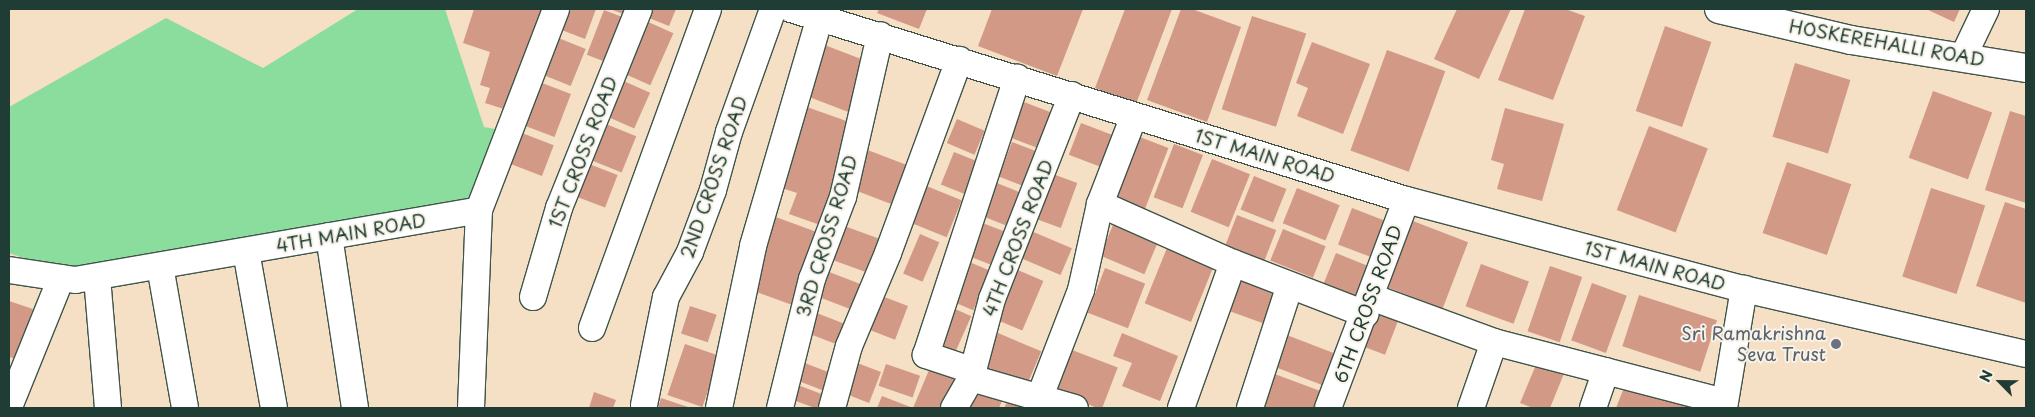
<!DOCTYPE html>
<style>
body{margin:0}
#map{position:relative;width:2035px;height:417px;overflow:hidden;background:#f5dfc5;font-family:"Playpen Sans",sans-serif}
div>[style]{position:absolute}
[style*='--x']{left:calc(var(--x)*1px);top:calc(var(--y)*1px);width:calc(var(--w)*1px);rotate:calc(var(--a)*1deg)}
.green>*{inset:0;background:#8bdd9d}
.building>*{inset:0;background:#d29987;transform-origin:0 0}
.roads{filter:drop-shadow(1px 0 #3f554a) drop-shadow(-1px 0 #3f554a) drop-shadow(0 1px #3f554a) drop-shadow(0 -1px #3f554a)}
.street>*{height:26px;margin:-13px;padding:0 13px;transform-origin:13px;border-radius:13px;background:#fff}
.secondary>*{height:28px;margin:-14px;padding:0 14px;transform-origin:14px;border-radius:14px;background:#fff}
.dots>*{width:14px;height:14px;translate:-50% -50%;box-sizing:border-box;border:2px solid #f7f3e8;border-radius:50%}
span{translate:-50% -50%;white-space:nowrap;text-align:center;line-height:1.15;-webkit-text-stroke:4px #f7f3e8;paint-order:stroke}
.street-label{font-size:18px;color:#1f3d34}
.worship-label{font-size:18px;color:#5b616d}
.right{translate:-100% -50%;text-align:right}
.frame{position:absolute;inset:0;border:10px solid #1f3d34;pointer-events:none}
.north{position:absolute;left:1975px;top:357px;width:50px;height:50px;-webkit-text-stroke:4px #f7f3e8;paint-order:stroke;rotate:293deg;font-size:14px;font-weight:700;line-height:20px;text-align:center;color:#1f3d34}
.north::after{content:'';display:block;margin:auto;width:18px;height:22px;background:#1f3d34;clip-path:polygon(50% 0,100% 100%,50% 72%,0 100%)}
</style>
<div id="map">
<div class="green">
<i style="clip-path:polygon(358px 9px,445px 9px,484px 127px,506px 131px,475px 204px,65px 272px,9px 253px,9px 107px,166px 18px,263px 68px)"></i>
</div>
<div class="building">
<i style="clip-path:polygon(474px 9px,545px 9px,510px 111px,485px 103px,490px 88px,480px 85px,490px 52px,463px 43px)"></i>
<i style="clip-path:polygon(567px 9px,596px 9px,585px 39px,559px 29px)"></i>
<i style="clip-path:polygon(610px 9px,634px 9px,631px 17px)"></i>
<i style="clip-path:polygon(647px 9px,676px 9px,669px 26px,644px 16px)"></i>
<i style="clip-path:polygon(879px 9px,927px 9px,919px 29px,877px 13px)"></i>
<i style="clip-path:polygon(992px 9px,1083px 9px,1057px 76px,978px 46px)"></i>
<i style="clip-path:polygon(1125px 9px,1172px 9px,1136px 104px,1095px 88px)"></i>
<i style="clip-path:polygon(1181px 9px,1192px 9px,1241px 27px,1207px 122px,1147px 100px)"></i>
<i style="clip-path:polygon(1457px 9px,1511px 9px,1479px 79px,1434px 59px)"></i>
<i style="clip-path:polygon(1525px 9px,1565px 9px,1585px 16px,1553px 100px,1498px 80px)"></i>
<i style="clip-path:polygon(1926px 9px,1960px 9px,1954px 22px)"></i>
<i style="left:604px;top:10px;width:28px;height:48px;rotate:21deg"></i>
<i style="left:1252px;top:16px;width:57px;height:98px;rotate:18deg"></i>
<i style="left:646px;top:21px;width:30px;height:57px;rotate:24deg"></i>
<i style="left:1665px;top:26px;width:49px;height:90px;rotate:19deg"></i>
<i style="left:556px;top:37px;width:32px;height:40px;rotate:22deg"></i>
<i style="clip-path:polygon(1312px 42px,1370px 64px,1343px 134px,1297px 116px,1308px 88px,1296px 83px)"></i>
<i style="left:822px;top:44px;width:51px;height:54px;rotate:21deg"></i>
<i style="left:1387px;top:50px;width:62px;height:107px;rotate:20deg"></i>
<i style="left:1795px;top:63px;width:58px;height:77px;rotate:17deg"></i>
<i style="left:619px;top:79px;width:34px;height:39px;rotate:24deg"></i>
<i style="left:542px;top:83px;width:31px;height:46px;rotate:21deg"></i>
<i style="left:1933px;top:91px;width:63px;height:71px;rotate:20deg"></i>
<i style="left:1016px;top:99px;width:47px;height:38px;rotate:21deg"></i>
<i style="clip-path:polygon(804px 106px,855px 124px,820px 225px,789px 214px,797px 193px,776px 186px)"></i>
<i style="clip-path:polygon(1505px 108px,1564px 124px,1542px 201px,1497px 189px,1504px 164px,1491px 160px)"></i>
<i style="clip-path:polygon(2010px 111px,2026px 116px,2026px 203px,1985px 190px)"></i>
<i style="left:957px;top:119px;width:30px;height:26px;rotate:23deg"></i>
<i style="left:601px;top:122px;width:38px;height:39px;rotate:22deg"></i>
<i style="left:1081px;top:123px;width:33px;height:34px;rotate:21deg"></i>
<i style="left:1649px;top:126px;width:63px;height:90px;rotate:21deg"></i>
<i style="left:522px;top:133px;width:34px;height:33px;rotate:21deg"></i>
<i style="left:1132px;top:134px;width:39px;height:71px;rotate:21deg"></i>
<i style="left:1012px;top:142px;width:28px;height:37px;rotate:21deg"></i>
<i style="left:1174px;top:144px;width:31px;height:57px;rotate:21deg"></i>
<i style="left:865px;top:149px;width:44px;height:42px;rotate:21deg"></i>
<i style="left:954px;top:152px;width:27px;height:35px;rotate:22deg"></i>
<i style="left:1212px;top:159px;width:41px;height:57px;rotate:22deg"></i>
<i style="left:584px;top:162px;width:36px;height:35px;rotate:21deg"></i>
<i style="left:1787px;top:162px;width:68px;height:75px;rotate:19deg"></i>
<i style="left:1050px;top:173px;width:29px;height:48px;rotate:20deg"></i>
<i style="left:1254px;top:176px;width:35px;height:36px;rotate:22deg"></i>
<i style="left:992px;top:181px;width:35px;height:36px;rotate:22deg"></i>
<i style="left:919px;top:183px;width:46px;height:40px;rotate:22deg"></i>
<i style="left:1297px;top:188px;width:46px;height:38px;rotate:22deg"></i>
<i style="left:1931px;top:188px;width:57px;height:93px;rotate:18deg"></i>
<i style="clip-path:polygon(2005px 202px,2026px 209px,2026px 303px,1976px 286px)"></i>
<i style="left:1352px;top:208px;width:34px;height:39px;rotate:21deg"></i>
<i style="left:1237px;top:215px;width:42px;height:35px;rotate:21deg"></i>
<i style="left:773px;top:216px;width:53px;height:77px;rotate:20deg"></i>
<i style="left:1413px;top:221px;width:59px;height:71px;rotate:21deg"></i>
<i style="left:980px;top:222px;width:25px;height:36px;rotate:21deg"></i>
<i style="left:836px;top:223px;width:52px;height:36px;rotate:20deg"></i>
<i style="left:1113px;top:225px;width:48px;height:33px;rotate:23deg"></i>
<i style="left:1024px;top:228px;width:52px;height:29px;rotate:23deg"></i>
<i style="left:1283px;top:229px;width:46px;height:34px;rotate:22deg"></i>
<i style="left:920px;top:234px;width:21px;height:43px;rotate:23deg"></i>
<i style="left:1169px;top:243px;width:50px;height:65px;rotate:22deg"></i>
<i style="left:1336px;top:253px;width:38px;height:34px;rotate:22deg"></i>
<i style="left:967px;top:261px;width:25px;height:43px;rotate:23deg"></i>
<i style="left:1481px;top:264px;width:51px;height:45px;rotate:20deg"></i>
<i style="left:1550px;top:266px;width:34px;height:69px;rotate:19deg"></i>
<i style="left:1013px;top:268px;width:33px;height:54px;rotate:23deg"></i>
<i style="left:1105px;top:268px;width:43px;height:48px;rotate:21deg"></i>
<i style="left:824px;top:270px;width:48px;height:27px;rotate:21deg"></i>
<i style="left:1236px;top:273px;width:50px;height:38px;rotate:20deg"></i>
<i style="left:1592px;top:283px;width:37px;height:61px;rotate:20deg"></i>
<i style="left:879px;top:295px;width:31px;height:36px;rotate:21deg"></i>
<i style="left:1639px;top:295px;width:82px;height:54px;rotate:18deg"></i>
<i style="clip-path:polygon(9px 301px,33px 309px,16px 359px,9px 357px)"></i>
<i style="left:690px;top:306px;width:28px;height:29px;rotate:18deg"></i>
<i style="left:953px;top:308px;width:20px;height:48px;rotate:24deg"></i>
<i style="left:1374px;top:311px;width:26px;height:37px;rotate:21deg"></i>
<i style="left:814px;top:312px;width:36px;height:22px;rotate:21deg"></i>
<i style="left:1279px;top:332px;width:64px;height:34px;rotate:21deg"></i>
<i style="left:998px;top:333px;width:47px;height:37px;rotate:23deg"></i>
<i style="clip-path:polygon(1122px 333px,1178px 356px,1160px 401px,1122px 386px,1132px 363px,1113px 356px)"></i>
<i style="left:685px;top:344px;width:37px;height:54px;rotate:19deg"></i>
<i style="left:1072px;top:350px;width:49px;height:45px;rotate:21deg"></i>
<i style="left:797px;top:360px;width:43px;height:19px;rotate:21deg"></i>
<i style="clip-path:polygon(1538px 360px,1565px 371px,1550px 408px,1533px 408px,1520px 403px)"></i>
<i style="left:852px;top:361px;width:31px;height:33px;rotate:21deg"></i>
<i style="clip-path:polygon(932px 363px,964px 376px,950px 408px,913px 408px)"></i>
<i style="left:886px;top:364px;width:36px;height:23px;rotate:19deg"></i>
<i style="clip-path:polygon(1267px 371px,1323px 392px,1317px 408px,1253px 408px)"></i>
<i style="clip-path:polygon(1627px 380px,1700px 408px,1616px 408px)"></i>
<i style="clip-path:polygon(790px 382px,832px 398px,828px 408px,815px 408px,785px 397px)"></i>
<i style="clip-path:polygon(979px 383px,1005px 394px,999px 408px,968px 408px)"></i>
<i style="clip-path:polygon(594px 392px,616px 400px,613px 408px,589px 408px)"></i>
<i style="clip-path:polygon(882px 396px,913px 408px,877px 408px)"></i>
<i style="clip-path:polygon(661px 398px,691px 408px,658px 408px)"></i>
<i style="clip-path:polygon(1008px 400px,1027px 408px,1004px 408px)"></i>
</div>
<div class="roads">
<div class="street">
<i style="--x:791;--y:9;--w:644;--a:17.25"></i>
<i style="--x:1406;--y:200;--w:350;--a:14.8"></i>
<i style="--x:1744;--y:289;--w:289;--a:13"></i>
<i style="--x:1963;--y:57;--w:53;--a:-64.4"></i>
<i style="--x:1100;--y:204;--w:145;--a:23.9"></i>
<i style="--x:1233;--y:263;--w:142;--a:21.1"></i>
<i style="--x:329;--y:236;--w:174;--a:81.4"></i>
<i style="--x:246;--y:251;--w:159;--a:79.9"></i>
<i style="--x:160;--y:266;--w:144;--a:80"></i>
<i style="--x:9;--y:270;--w:67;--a:8.6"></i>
<i style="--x:75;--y:280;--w:410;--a:-9.8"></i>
<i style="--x:479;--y:210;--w:215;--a:-69"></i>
<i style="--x:97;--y:277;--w:131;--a:85.2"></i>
<i style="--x:533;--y:297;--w:93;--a:-73.7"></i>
<i style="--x:559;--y:208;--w:214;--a:-68.1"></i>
<i style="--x:1371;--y:297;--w:131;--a:20.1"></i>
<i style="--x:1494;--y:342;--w:70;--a:109.2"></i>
<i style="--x:592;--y:328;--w:339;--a:-70"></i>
<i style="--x:1494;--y:342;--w:238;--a:14.6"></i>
<i style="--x:974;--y:371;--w:51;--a:-161.6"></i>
<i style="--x:926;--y:355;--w:292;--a:-71.8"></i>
<i style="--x:971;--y:378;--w:108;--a:16.1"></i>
<i style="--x:1039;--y:399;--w:117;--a:-68.9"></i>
<i style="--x:1081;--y:290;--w:88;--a:-77.5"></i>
<i style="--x:1100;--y:204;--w:94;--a:-68.9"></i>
<i style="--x:644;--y:405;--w:110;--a:-78.5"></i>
<i style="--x:666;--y:297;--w:51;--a:-61.9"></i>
<i style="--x:690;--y:252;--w:66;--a:-69.6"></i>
<i style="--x:713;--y:190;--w:60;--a:-74.6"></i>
<i style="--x:729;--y:132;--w:131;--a:-70.3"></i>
<i style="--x:9;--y:407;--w:139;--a:-68"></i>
<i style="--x:471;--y:408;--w:198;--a:-87.7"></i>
<i style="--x:719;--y:408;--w:166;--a:-78.1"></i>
<i style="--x:753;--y:246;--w:239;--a:-73.7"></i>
<i style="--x:780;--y:408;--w:133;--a:-76.1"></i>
<i style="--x:812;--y:279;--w:88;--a:-69.3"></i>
<i style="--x:843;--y:197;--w:166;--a:-77.1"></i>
<i style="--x:832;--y:408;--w:64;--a:-74.7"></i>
<i style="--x:849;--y:346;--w:101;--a:-67.2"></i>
<i style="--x:888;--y:253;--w:206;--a:-69.8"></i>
<i style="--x:954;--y:408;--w:34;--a:-60"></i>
<i style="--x:971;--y:378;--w:82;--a:-75.1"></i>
<i style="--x:992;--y:299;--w:219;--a:-68.6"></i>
<i style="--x:1181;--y:408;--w:154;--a:-70.3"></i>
<i style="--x:1250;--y:408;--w:129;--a:-72"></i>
<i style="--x:1328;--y:408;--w:222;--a:-69.4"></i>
<i style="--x:1593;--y:408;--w:39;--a:-71"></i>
<i style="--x:1724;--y:408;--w:121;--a:-80.5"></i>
</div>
<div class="secondary">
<i style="--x:1719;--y:9;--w:136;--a:13.2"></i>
<i style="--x:1851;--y:40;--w:177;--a:9.1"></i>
</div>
</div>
<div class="dots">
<i style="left:1836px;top:344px;background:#6b7280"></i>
</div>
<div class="street-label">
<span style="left:1887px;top:43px;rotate:10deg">HOSKEREHALLI ROAD</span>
<span style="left:583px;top:152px;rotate:-69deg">1ST CROSS ROAD</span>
<span style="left:1265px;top:156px;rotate:17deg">1ST MAIN ROAD</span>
<span style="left:714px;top:177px;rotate:-71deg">2ND CROSS ROAD</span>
<span style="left:351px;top:233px;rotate:-10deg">4TH MAIN ROAD</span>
<span style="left:827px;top:236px;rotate:-73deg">3RD CROSS ROAD</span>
<span style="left:1018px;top:238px;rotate:-69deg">4TH CROSS ROAD</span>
<span style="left:1655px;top:266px;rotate:15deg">1ST MAIN ROAD</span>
<span style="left:1368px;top:304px;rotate:-70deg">6TH CROSS ROAD</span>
</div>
<div class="worship-label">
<span class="right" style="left:1826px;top:344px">Sri Ramakrishna<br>Seva Trust</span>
</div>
<div class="frame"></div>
<div class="north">N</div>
</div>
